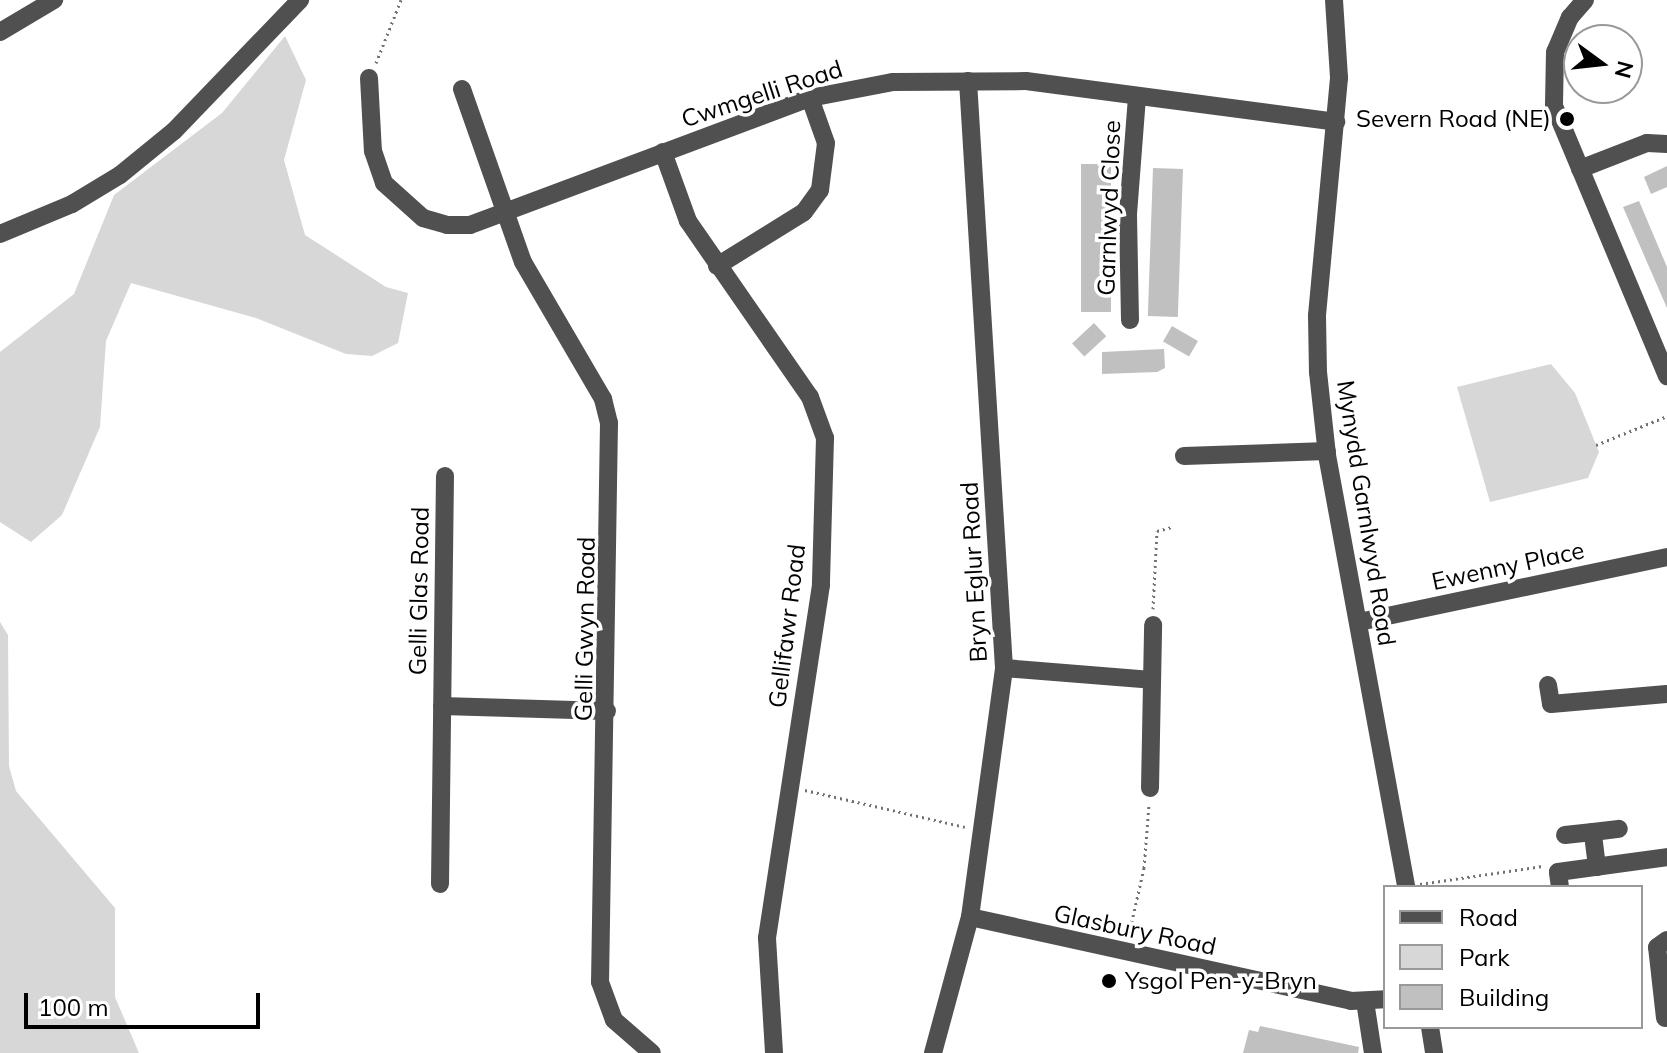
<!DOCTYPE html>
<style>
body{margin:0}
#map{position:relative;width:1667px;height:1053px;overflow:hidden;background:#fff;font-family:Mulish,sans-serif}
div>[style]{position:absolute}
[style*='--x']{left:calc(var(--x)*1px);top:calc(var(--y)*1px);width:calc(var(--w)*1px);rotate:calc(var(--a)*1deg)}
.green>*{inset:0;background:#d7d7d7}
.building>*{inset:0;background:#c0c0c0;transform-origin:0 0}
.path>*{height:3px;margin-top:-1.5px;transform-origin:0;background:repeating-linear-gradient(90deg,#727272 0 2px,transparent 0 6px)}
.minor>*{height:18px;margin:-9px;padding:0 9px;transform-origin:9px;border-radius:9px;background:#505050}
.dots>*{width:22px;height:22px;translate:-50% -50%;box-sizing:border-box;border:4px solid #fff;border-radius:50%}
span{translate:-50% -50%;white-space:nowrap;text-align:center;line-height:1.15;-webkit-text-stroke:7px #fff;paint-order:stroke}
.street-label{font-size:24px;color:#000}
.poi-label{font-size:24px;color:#000}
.right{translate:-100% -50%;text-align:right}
.left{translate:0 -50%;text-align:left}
.legend{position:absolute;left:1383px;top:885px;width:260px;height:144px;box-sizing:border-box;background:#fff;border:2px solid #999;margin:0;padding:10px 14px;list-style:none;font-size:24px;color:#000}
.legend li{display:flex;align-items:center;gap:16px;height:40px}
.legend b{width:40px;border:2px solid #999}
.north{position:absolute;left:1563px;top:24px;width:80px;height:80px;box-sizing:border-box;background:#fff;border:2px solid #999;border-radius:50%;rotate:105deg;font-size:22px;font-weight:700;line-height:32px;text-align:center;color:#000}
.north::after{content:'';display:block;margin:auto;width:28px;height:36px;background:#000;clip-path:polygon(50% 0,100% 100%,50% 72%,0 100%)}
.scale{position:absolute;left:24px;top:993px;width:236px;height:36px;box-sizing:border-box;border:4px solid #000;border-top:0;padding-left:10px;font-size:24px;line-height:28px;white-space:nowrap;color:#000;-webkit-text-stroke:6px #fff;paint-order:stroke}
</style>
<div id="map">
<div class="green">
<i style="clip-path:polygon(285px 36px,306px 80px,284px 160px,305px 235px,386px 287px,408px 293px,398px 343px,372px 356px,346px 354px,256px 318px,131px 283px,106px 341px,100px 427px,62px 515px,31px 542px,0 522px,0 352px,74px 294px,114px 195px,222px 113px)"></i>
<i style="clip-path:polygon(1551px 364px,1575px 393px,1599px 452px,1588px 478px,1490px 502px,1457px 387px)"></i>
<i style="clip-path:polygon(0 622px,8px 635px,9px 766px,16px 791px,115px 908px,115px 997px,139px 1053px,0 1053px)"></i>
</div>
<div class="building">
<i style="left:1081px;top:164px;width:30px;height:148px"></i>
<i style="clip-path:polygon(1667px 166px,1667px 187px,1651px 194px,1644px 177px)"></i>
<i style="left:1153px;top:168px;width:30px;height:148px;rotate:2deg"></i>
<i style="clip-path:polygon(1639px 201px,1667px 267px,1667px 308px,1623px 207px)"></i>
<i style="left:1094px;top:323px;width:18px;height:30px;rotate:47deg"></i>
<i style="left:1172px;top:326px;width:30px;height:18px;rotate:30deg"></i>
<i style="clip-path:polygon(1164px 349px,1165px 368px,1157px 372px,1102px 374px,1102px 352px)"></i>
<i style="clip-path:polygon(1260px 1026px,1359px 1047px,1358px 1053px,1243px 1053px,1249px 1030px,1258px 1032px)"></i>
</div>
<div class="path">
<i style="--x:376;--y:63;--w:68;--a:-68.4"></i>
<i style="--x:1596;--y:445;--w:77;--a:-22.2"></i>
<i style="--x:1153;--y:609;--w:78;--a:-87.1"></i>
<i style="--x:1157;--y:531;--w:16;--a:-15"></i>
<i style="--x:805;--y:790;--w:164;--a:13"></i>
<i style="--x:1420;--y:884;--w:124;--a:-8.3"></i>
<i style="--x:1129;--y:934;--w:68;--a:-77.2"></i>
<i style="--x:1144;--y:868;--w:64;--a:-85.5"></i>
</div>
<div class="minor">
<i style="--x:1334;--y:0;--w:78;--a:86.3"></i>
<i style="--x:1339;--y:78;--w:239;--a:95.3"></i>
<i style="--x:1317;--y:316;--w:56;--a:89"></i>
<i style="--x:1318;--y:372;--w:83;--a:83.8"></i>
<i style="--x:1327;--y:455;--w:439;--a:79.6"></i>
<i style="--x:1585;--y:0;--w:23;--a:131"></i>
<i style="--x:1570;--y:17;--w:38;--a:113"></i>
<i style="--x:1555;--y:52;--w:54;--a:91.1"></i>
<i style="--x:1554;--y:106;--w:293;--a:67.3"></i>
<i style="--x:0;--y:32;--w:63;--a:-30.7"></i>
<i style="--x:369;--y:78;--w:73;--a:86.9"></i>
<i style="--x:373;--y:151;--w:34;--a:71"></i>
<i style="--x:384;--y:183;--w:52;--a:41.9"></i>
<i style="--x:423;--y:218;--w:25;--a:16"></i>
<i style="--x:447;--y:225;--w:23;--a:0"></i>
<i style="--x:470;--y:225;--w:363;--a:-20.5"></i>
<i style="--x:810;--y:98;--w:85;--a:-10.9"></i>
<i style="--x:893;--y:82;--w:133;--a:-0.4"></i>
<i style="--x:1026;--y:81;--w:313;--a:7.5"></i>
<i style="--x:462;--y:89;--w:183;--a:70.6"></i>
<i style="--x:523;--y:262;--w:159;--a:59.7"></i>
<i style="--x:603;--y:399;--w:25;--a:76"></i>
<i style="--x:609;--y:423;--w:559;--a:90.92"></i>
<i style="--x:600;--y:982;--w:40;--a:69.8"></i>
<i style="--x:614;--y:1020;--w:50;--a:41"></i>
<i style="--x:663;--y:152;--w:73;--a:70.1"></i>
<i style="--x:688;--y:221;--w:214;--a:55.3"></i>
<i style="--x:810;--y:397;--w:44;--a:69.9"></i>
<i style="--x:825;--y:438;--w:147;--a:91.6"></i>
<i style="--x:821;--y:585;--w:357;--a:98.7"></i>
<i style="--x:767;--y:938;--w:115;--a:86.5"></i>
<i style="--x:1580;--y:169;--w:72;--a:-21.2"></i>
<i style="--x:1647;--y:143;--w:20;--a:3"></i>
<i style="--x:0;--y:234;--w:78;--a:-22.6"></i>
<i style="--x:72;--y:204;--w:56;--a:-31.1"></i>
<i style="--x:120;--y:175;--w:70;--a:-39.2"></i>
<i style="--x:174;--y:131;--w:182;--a:-46.1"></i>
<i style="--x:717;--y:266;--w:102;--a:-31.8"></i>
<i style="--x:804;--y:212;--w:27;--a:-54"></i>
<i style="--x:820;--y:190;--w:47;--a:-82.7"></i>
<i style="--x:826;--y:143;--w:48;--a:-109.6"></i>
<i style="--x:1130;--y:320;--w:106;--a:-91.1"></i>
<i style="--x:1128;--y:214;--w:117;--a:-85.6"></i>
<i style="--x:1184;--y:456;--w:143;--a:-2"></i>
<i style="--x:1359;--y:622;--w:315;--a:-11.9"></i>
<i style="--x:1004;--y:668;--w:148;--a:4.6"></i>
<i style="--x:1548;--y:685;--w:19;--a:81"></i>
<i style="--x:1551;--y:704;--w:116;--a:-4.9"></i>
<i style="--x:442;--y:706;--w:165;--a:1.7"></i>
<i style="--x:1150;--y:788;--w:163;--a:-88.9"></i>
<i style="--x:1565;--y:835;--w:28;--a:-6"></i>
<i style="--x:1597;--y:867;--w:35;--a:-97"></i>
<i style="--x:1593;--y:832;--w:26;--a:-7"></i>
<i style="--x:440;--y:884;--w:408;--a:-89.3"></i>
<i style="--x:1560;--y:887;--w:15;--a:-98"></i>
<i style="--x:1558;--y:872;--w:110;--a:-7.8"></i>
<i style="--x:970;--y:917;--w:390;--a:12.4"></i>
<i style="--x:1351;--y:1001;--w:34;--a:-3"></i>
<i style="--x:1365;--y:1001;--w:53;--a:81.3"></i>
<i style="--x:1665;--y:1018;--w:71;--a:-96.4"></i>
<i style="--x:1657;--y:947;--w:12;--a:-35"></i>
<i style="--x:1430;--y:1027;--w:26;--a:81"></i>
<i style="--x:933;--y:1053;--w:141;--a:-74.8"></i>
<i style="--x:970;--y:917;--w:251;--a:-82.2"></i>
<i style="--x:1004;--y:668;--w:588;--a:-93.51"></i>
</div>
<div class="dots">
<i style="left:1567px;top:119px;background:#000"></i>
<i style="left:1109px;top:981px;background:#000"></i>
</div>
<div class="street-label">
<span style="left:762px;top:94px;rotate:-18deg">Cwmgelli Road</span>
<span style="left:1109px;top:208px;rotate:-88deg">Garnlwyd Close</span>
<span style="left:1366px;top:513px;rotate:81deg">Mynydd Garnlwyd Road</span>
<span style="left:1508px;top:566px;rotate:-12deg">Ewenny Place</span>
<span style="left:974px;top:572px;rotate:-93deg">Bryn Eglur Road</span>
<span style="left:419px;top:591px;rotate:-89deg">Gelli Glas Road</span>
<span style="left:787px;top:626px;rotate:-83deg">Gellifawr Road</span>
<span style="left:585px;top:629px;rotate:-89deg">Gelli Gwyn Road</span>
<span style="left:1135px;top:930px;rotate:12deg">Glasbury Road</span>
</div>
<div class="poi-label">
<span class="right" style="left:1551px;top:119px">Severn Road (NE)</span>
<span class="left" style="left:1125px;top:981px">Ysgol Pen-y-Bryn</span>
</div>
<ul class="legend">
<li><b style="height:10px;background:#505050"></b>Road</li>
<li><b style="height:22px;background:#d7d7d7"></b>Park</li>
<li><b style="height:22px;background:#c0c0c0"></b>Building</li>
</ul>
<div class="north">N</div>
<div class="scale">100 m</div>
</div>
